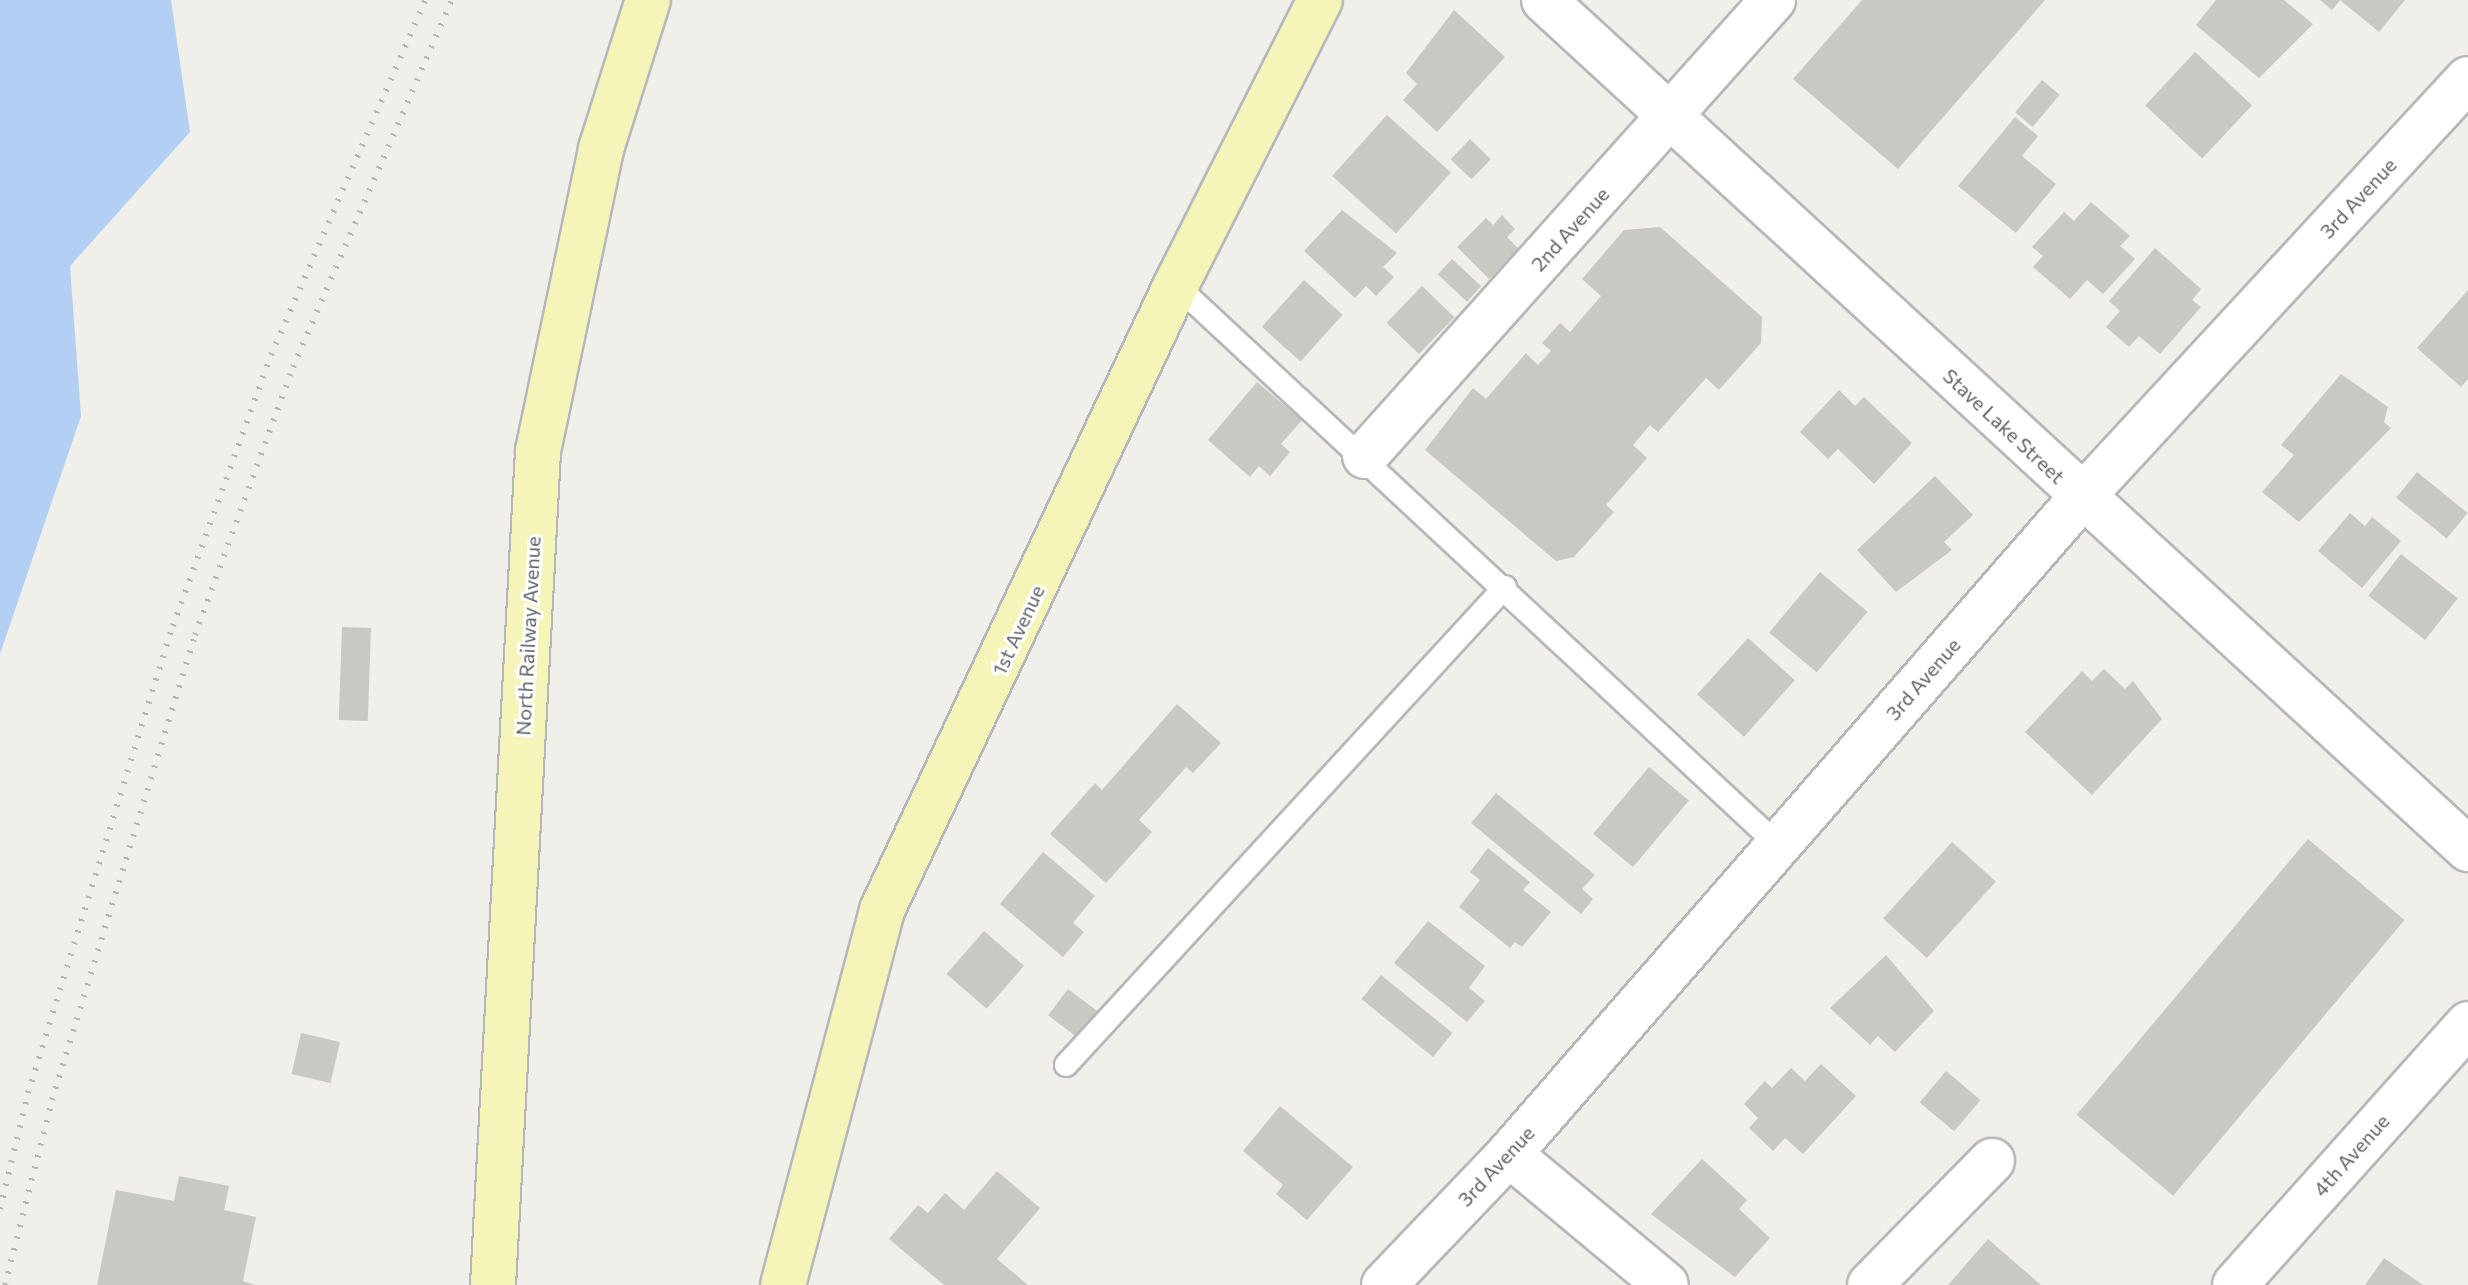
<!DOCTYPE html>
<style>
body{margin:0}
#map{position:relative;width:2468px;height:1285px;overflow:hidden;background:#f0efe9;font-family:Commissioner,sans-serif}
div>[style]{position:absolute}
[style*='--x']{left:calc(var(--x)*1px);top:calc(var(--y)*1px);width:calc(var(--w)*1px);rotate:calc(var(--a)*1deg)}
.water>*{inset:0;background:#b4cff4}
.building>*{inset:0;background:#c8c9c3;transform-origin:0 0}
.roads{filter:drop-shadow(2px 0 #b6b7bb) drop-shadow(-2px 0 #b6b7bb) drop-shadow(0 2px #b6b7bb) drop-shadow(0 -2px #b6b7bb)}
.service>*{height:22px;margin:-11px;padding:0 11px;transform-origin:11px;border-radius:11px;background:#fff}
.minor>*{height:44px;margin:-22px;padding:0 22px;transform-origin:22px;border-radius:22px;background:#fff}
.secondary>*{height:44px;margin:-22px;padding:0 22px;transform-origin:22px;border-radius:22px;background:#fff}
.primary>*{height:44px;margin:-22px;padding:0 22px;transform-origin:22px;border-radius:22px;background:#f5f4b9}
.rail>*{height:6px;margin-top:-3px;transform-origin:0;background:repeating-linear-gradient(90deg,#b6b6b7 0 2px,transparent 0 12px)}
span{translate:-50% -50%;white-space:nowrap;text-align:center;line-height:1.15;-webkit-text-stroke:6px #fff;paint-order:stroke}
.street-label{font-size:20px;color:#606267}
</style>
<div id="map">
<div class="water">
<i style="clip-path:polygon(0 0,171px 0,190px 132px,70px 266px,81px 416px,0 654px)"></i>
</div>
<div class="building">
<i style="clip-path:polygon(1862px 0,2045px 0,1898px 169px,1793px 79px)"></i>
<i style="clip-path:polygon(2216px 0,2284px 0,2313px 24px,2259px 78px,2196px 25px)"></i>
<i style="clip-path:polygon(2320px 0,2405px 0,2379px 32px,2340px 0,2332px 10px)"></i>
<i style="clip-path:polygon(1454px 10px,1505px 57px,1437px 132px,1403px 100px,1417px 84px,1406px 73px)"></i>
<i style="left:2195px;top:52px;width:78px;height:73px;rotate:43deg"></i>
<i style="left:2042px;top:80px;width:23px;height:42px;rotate:40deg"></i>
<i style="left:1387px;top:115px;width:86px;height:82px;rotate:42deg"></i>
<i style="clip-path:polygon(2015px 117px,2038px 136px,2022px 156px,2056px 184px,2016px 233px,1958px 186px)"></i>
<i style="left:1470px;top:139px;width:29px;height:28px;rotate:44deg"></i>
<i style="clip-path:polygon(2091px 202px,2130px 236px,2120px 246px,2135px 259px,2103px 294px,2087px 280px,2070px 299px,2033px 267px,2043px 256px,2032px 247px,2064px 212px,2074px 221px)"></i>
<i style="clip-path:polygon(1342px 210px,1397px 253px,1383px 267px,1394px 277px,1376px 296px,1366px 286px,1355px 298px,1304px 251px)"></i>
<i style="clip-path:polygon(1502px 215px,1515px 229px,1507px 237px,1519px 249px,1489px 279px,1457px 247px,1486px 218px,1493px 225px)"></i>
<i style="clip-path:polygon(1660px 227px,1762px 317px,1761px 343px,1719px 390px,1706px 378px,1658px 432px,1650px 425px,1633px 445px,1647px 458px,1606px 505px,1614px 512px,1574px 557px,1556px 561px,1425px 450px,1473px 388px,1486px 399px,1526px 353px,1538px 365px,1551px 351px,1542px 343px,1560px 323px,1570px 332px,1601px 296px,1582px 279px,1624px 230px)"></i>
<i style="clip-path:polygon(2155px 248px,2201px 289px,2192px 300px,2201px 307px,2160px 354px,2139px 336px,2129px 347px,2106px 327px,2120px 311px,2109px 301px)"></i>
<i style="left:1452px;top:259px;width:40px;height:21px;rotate:43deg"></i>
<i style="left:1304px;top:280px;width:52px;height:63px;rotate:42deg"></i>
<i style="left:1422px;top:286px;width:45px;height:51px;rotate:44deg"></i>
<i style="clip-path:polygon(2468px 290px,2468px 379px,2461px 387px,2417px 348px)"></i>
<i style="clip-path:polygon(2341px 374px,2388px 407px,2384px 422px,2391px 428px,2299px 522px,2262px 492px,2294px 455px,2281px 445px)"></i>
<i style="clip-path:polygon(1257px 382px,1302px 420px,1281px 444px,1290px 452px,1270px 476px,1259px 466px,1250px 477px,1208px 440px)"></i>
<i style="clip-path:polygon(1839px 390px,1855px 406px,1864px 397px,1912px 443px,1874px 484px,1838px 449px,1828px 459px,1800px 432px)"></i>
<i style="left:2417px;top:472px;width:65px;height:33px;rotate:39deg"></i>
<i style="clip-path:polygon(1935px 476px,1973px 515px,1944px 542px,1952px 550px,1896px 592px,1857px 550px)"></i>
<i style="clip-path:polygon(2350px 513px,2365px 526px,2372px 517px,2401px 541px,2362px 588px,2318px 551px)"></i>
<i style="left:2401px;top:554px;width:72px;height:53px;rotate:38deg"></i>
<i style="left:1820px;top:572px;width:62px;height:79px;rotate:40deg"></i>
<i style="left:342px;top:627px;width:29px;height:93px;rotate:2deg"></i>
<i style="left:1748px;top:638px;width:63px;height:76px;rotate:42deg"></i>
<i style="clip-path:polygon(2104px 669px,2125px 689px,2133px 681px,2162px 719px,2092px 795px,2025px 732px,2082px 671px,2092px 681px)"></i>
<i style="clip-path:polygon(1177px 704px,1221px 743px,1193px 773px,1186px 767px,1139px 820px,1152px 832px,1106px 883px,1050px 834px,1095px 783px,1102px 790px)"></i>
<i style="left:1649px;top:767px;width:52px;height:87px;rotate:40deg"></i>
<i style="clip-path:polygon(1496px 793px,1595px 875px,1582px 889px,1593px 899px,1581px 914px,1471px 823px)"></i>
<i style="left:2308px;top:839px;width:126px;height:360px;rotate:40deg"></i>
<i style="left:1952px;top:842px;width:59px;height:103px;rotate:42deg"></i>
<i style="clip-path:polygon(1488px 848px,1530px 882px,1523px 890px,1551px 912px,1522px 947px,1515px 942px,1510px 948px,1459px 907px,1480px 880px,1470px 872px)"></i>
<i style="clip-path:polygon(1043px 852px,1095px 896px,1073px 923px,1084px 932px,1063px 957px,1000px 904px)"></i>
<i style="clip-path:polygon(1428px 921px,1485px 966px,1469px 988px,1485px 1001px,1467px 1022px,1394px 963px)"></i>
<i style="left:984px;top:931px;width:53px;height:57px;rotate:41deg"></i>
<i style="clip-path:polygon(1886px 955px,1934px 1011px,1895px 1052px,1878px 1036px,1870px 1045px,1830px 1008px)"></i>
<i style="left:1381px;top:975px;width:92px;height:31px;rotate:39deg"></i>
<i style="left:1068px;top:989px;width:41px;height:33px;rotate:37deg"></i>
<i style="left:301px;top:1033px;width:40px;height:42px;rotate:13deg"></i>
<i style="clip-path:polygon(1821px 1064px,1856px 1096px,1803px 1154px,1785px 1138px,1773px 1151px,1749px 1128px,1758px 1118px,1744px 1104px,1765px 1081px,1772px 1088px,1791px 1068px,1805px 1081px)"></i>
<i style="left:1946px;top:1071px;width:45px;height:41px;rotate:40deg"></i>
<i style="clip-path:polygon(1280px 1106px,1353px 1167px,1307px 1220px,1276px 1194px,1283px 1185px,1243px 1151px)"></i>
<i style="clip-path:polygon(1702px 1159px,1747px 1200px,1739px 1209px,1770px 1238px,1735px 1277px,1651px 1214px)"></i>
<i style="clip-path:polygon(997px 1171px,1040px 1208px,997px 1259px,1028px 1285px,944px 1285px,889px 1239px,918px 1205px,928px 1213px,945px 1193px,964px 1210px)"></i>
<i style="clip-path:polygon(179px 1176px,229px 1186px,224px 1210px,256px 1217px,243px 1281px,255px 1285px,97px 1285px,116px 1190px,174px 1201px)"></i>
<i style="clip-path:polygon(1988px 1239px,2041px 1285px,1948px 1285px)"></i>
<i style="clip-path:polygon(2384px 1258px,2423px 1285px,2365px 1285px)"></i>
</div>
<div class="roads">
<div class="service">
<i style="--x:1176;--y:285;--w:822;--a:42.93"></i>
<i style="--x:1066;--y:1065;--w:649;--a:-47.44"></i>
</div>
<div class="minor">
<i style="--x:1365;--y:456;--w:612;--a:-48.18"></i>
<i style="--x:1509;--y:1154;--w:204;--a:39.8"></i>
<i style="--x:1384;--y:1285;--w:181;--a:-46.3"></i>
<i style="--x:1509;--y:1154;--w:870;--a:-48.91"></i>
<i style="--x:2081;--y:498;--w:570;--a:-47.27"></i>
<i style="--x:1870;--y:1285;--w:174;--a:-45.5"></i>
<i style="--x:2235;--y:1285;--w:350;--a:-48.2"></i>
</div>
<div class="secondary">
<i style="--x:1544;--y:0;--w:1255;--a:42.58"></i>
</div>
<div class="primary">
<i style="--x:493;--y:1285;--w:835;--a:-86.91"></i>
<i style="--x:538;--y:451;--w:309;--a:-78.2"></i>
<i style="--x:601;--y:149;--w:156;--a:-72.5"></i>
<i style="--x:783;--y:1285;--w:388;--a:-75.2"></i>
<i style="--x:882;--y:910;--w:691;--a:-64.81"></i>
<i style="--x:1176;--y:285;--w:319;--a:-63.2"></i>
</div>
</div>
<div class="rail">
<i style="--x:0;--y:1209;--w:119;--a:-76.4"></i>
<i style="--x:28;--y:1093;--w:489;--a:-72.8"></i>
<i style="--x:173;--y:626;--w:288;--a:-70.1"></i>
<i style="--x:271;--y:355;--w:387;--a:-66.5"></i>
<i style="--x:5;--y:1285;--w:191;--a:-75.7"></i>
<i style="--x:52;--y:1100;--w:486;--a:-72.9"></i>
<i style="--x:195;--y:635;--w:285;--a:-69.9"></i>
<i style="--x:293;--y:367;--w:400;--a:-66.6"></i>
</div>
<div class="street-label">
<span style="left:2358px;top:198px;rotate:-47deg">3rd Avenue</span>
<span style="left:1570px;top:229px;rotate:-48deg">2nd Avenue</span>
<span style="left:2004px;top:426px;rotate:43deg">Stave Lake Street</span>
<span style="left:1018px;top:630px;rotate:-65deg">1st Avenue</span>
<span style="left:528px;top:636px;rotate:-87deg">North Railway Avenue</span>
<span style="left:1923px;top:679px;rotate:-49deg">3rd Avenue</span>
<span style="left:2351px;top:1155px;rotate:-48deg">4th Avenue</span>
<span style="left:1496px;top:1166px;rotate:-47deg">3rd Avenue</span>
</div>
</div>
